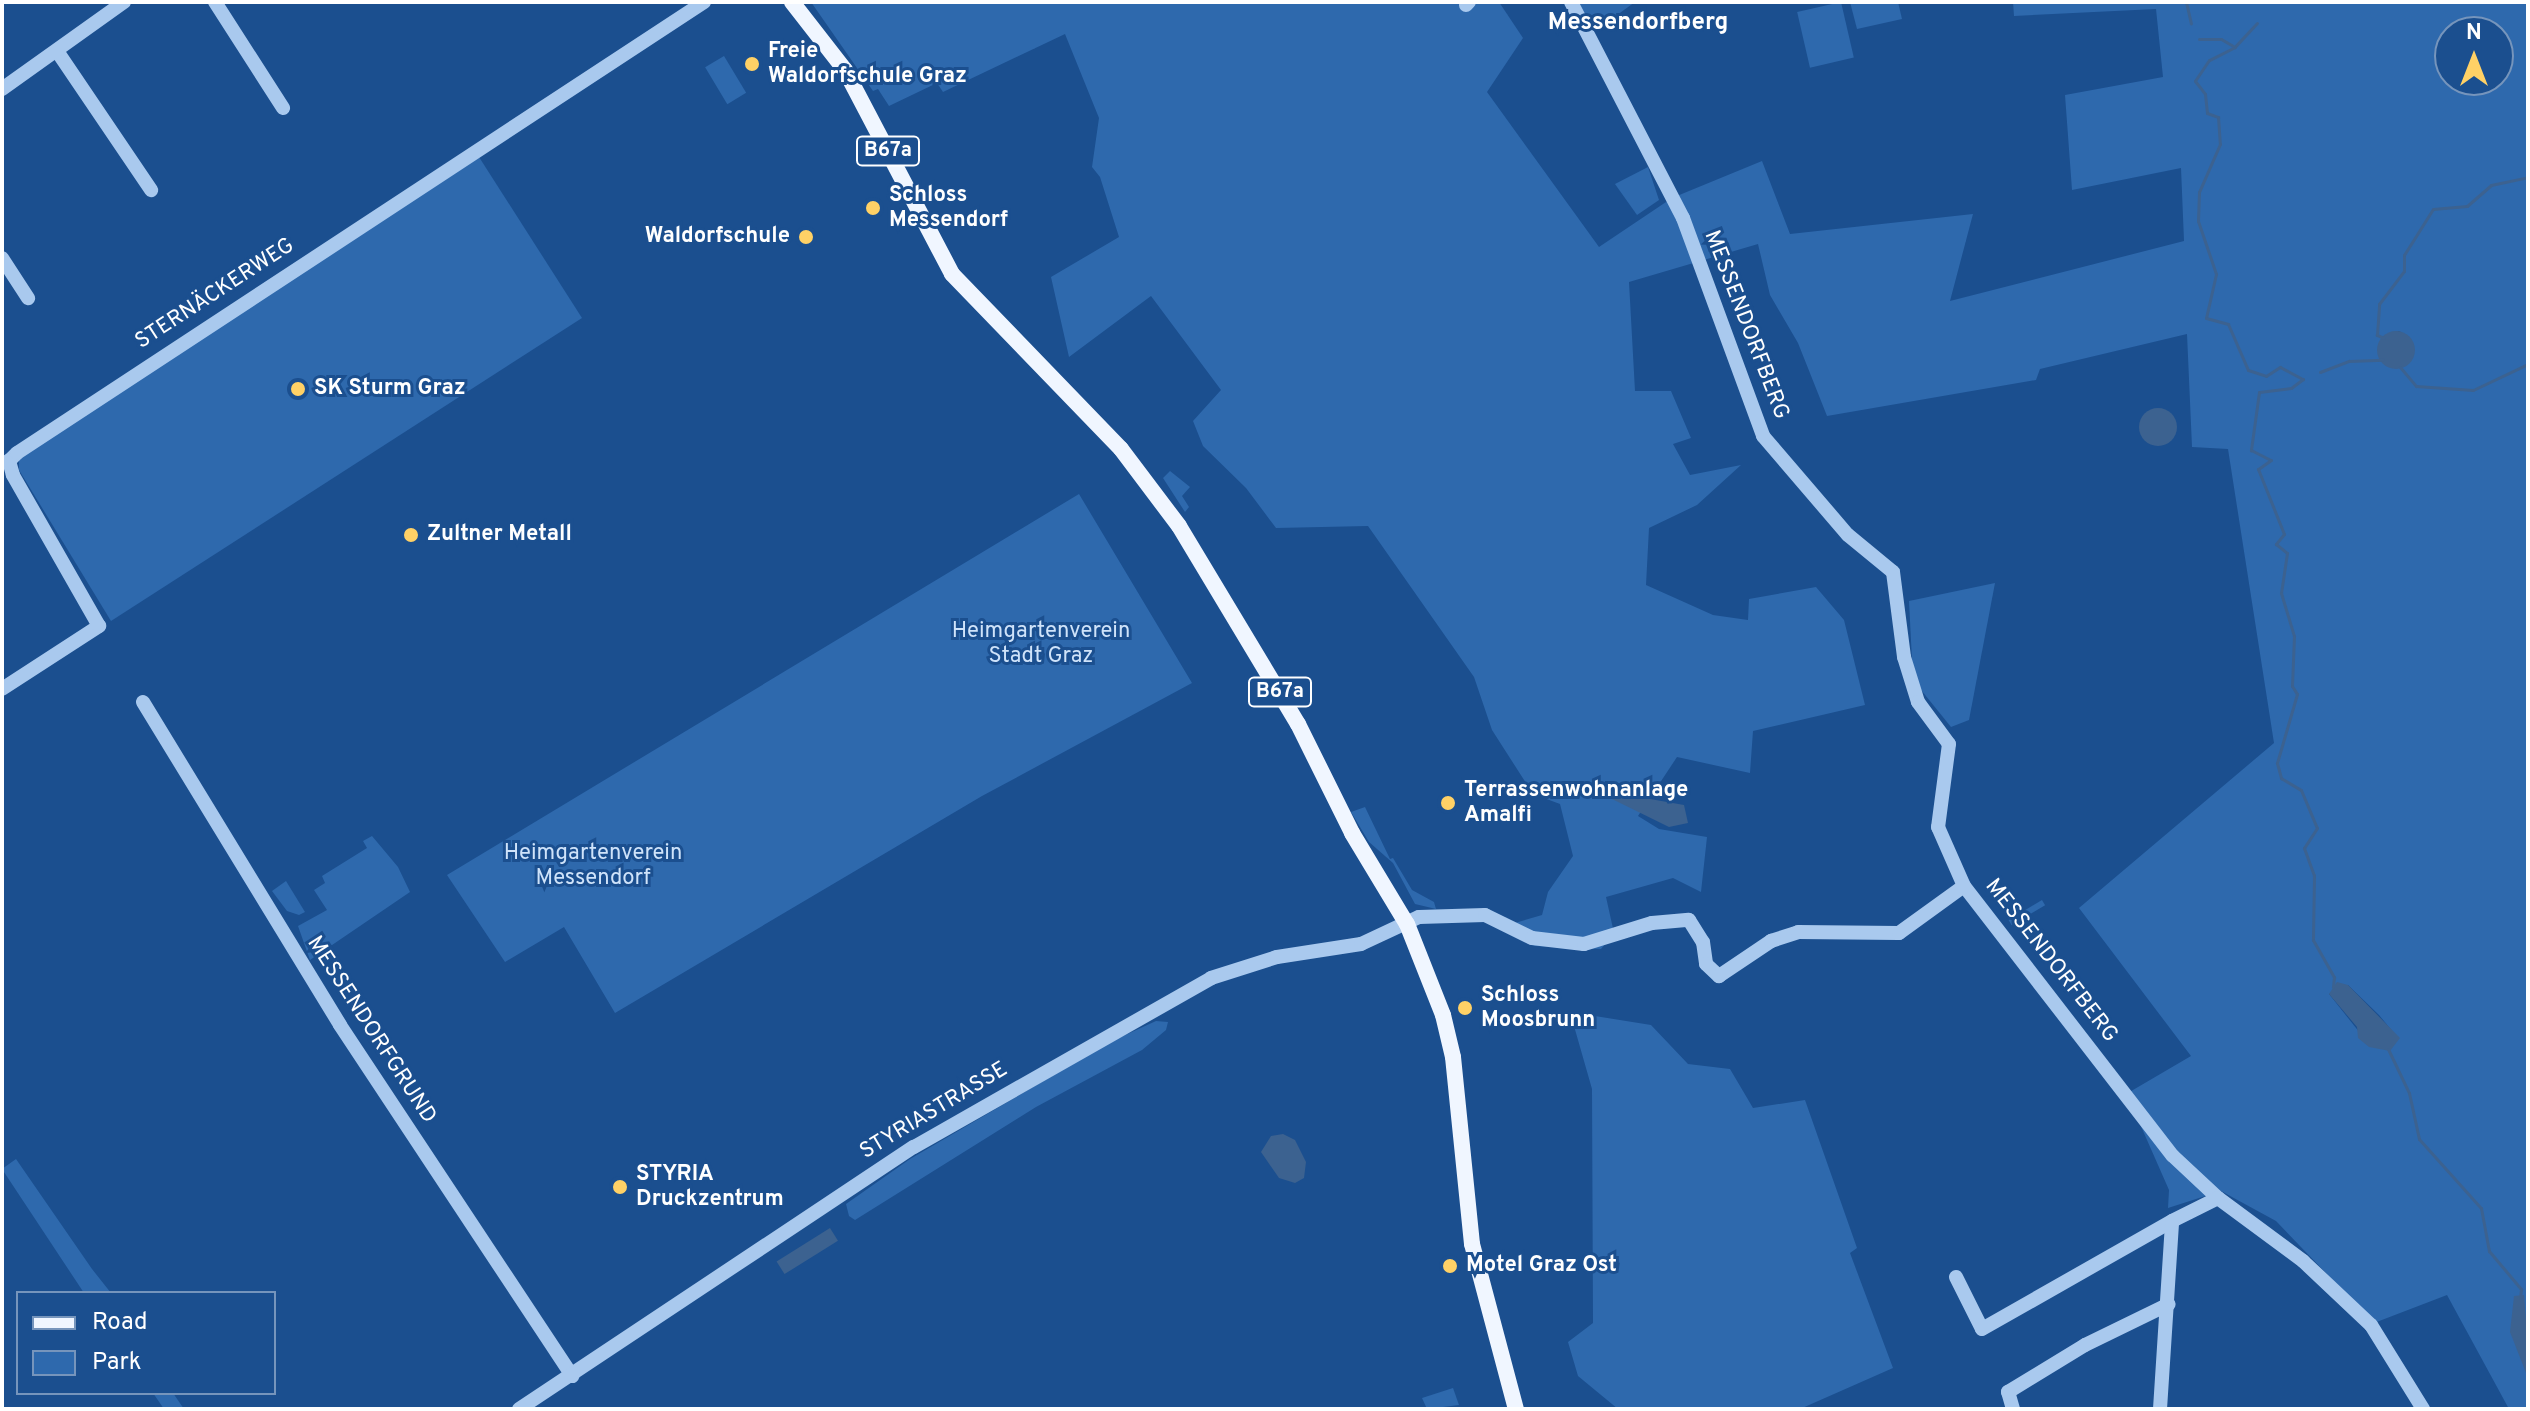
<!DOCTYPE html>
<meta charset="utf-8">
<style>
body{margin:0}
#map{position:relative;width:2530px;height:1411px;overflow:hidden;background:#1b4f8f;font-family:Overpass,sans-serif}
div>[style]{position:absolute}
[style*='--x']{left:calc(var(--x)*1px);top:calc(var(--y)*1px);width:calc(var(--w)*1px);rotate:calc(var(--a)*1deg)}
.green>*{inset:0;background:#2e69ad;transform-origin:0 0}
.water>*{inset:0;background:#3c6290;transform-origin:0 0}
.round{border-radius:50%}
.stream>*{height:3px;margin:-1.5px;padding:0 1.5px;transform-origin:1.5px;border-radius:1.5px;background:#3c6290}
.minor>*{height:14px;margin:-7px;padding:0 7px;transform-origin:7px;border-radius:7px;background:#a9c9ee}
.major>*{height:16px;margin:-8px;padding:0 8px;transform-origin:8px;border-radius:8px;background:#f0f6ff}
.dots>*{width:22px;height:22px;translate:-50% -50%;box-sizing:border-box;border:4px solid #1b4f8f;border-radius:50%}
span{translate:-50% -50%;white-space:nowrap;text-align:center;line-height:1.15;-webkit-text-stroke:6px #1b4f8f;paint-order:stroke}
.shield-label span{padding:2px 6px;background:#1b4f8f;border:2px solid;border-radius:6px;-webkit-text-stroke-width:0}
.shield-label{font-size:20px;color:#fff;font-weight:700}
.poi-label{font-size:22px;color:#fff;font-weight:700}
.left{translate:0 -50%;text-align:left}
.right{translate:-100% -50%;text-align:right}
.street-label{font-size:22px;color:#fff}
.park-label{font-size:22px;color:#cfe3fa}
.neighbourhood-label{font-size:24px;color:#fff;font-weight:700}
.frame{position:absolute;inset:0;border:4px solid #fff;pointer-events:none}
.legend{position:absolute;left:16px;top:1291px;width:260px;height:104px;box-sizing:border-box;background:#1b4f8f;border:2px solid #7695bc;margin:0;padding:10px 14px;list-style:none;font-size:24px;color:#fff}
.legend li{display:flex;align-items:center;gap:16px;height:40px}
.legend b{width:40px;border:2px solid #7695bc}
.north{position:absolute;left:2434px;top:16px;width:80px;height:80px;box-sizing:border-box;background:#1b4f8f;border:2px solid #7695bc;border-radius:50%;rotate:0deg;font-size:22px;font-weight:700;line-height:32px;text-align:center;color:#fff}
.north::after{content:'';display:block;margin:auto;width:28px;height:36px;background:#ffd166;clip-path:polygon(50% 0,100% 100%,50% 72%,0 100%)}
</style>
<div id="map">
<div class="green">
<i style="clip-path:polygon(evenodd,811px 2px,1499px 2px,1523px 38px,1487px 92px,1599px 247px,1672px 198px,1762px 161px,1790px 234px,1973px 214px,1950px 301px,2184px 241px,2181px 168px,2072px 190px,2065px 95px,2163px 77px,2156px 9px,2014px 16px,2013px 2px,2528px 2px,2528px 1409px,2509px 1409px,2447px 1295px,2374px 1323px,2276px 1221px,2221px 1191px,2168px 1208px,2169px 1190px,2136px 1115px,2121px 1097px,2191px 1056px,2079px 908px,2274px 743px,2228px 449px,2192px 447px,2187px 334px,2040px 369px,2036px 380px,1827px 416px,1798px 343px,1770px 295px,1758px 244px,1629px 282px,1635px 391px,1671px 391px,1691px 438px,1673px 444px,1690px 475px,1741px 465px,1697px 505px,1649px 528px,1646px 585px,1713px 615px,1748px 620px,1749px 599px,1816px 587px,1844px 620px,1865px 705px,1753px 731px,1750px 773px,1677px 757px,1638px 816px,1659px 829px,1707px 837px,1701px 892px,1673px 878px,1606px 897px,1614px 933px,1601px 949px,1535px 946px,1498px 928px,1542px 915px,1548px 892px,1573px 856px,1560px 804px,1533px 794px,1492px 730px,1474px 677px,1368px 526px,1276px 528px,1246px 488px,1203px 446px,1193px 421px,1221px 390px,1151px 296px,1069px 357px,1051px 277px,1119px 237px,1100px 177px,1092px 167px,1099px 118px,1065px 34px,943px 92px,937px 83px,889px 106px,878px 89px,873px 91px,811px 2px,2450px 32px,2498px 32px,2498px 80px,2450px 80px,2450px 32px,811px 2px,2399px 331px,2408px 337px,2378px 355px,2383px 337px,2399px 331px,811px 2px,2348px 985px,2379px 1015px,2393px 1032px,2360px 1033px,2329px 994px,2348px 985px)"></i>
<i style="clip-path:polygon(1571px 2px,1635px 2px,1595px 31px)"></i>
<i style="left:1841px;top:2px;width:57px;height:45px;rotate:77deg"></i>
<i style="clip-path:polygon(1850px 2px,1898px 2px,1902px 19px,1857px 29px)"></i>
<i style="left:724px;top:56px;width:43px;height:22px;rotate:59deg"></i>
<i style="clip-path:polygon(479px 157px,582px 318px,111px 621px,19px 470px,19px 458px)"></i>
<i style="clip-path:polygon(1648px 167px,1659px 200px,1637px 215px,1615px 184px)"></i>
<i style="clip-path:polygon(1170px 471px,1190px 487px,1182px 496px,1189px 507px,1185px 512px,1163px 478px)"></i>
<i style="clip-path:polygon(1079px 494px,1192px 683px,982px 796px,615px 1013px,564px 927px,505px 962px,447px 875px)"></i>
<i style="clip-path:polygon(1995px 583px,1969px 720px,1951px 727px,1913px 680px,1909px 601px)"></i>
<i style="clip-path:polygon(1365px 807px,1390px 859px,1393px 858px,1412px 890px,1434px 902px,1436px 909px,1415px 904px,1393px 863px,1369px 842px,1351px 812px)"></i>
<i style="clip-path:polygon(372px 836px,398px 867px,410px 892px,310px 960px,298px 926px,327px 910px,314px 890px,325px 883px,322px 876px,367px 848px,363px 841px)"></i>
<i style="clip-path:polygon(286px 881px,305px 912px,299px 915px,287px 911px,272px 891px)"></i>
<i style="left:2042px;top:900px;width:6px;height:39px;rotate:59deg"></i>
<i style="clip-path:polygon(1570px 1012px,1651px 1025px,1688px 1064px,1730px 1069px,1753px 1108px,1805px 1100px,1857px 1248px,1850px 1253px,1893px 1368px,1800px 1409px,1618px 1409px,1578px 1376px,1568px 1342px,1593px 1323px,1592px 1089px)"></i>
<i style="clip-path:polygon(1156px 1021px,1168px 1022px,1166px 1030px,1142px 1050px,1036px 1107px,855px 1220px,849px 1216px,846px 1204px,910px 1159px,1112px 1041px)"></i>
<i style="clip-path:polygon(16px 1159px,92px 1269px,111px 1293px,84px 1293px,2px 1169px)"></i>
<i style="clip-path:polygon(1453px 1388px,1459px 1405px,1427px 1409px,1422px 1398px)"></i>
<i style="clip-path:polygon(153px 1393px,173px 1393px,184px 1409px,164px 1409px)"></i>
</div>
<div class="water">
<i class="round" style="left:2377px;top:331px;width:38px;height:38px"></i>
<i class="round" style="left:2139px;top:408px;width:38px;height:38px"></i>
<i style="clip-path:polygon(1622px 794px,1684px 805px,1688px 823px,1669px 827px,1612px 799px)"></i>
<i style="clip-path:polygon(2337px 982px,2348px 985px,2400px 1038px,2390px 1051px,2369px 1047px,2358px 1038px,2357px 1027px,2329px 994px)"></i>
<i style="clip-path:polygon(1283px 1134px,1295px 1140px,1306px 1162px,1304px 1178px,1295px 1183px,1279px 1178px,1261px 1152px,1271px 1136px)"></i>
<i style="left:830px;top:1228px;width:15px;height:63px;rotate:58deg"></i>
<i style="clip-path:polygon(2524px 1295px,2528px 1345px,2528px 1378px,2510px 1332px,2514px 1296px)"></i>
</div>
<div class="stream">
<i style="--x:2186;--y:2;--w:22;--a:77"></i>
<i style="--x:2257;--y:23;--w:33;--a:133"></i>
<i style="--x:2235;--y:47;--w:29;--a:153"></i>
<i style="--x:2209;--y:60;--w:25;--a:124"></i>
<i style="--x:2195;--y:81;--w:16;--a:52"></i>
<i style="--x:2205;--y:94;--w:19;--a:84"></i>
<i style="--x:2207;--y:113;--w:12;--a:20"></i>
<i style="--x:2218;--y:117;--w:27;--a:86"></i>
<i style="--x:2220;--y:144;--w:52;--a:113.6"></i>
<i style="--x:2199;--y:192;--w:29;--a:92"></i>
<i style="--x:2198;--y:221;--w:56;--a:71.2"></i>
<i style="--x:2216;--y:274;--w:45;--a:102.8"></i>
<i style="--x:2206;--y:318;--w:23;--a:15"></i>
<i style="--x:2228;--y:324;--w:50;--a:66.5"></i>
<i style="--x:2248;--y:370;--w:19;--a:18"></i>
<i style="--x:2266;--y:376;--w:17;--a:-33"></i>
<i style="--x:2280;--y:367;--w:26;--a:28"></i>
<i style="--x:2303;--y:379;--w:15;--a:143"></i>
<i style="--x:2291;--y:388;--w:32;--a:173"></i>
<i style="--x:2259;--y:392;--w:59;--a:97.9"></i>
<i style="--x:2251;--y:450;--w:22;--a:27"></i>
<i style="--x:2271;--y:460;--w:16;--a:145"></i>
<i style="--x:2258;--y:469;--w:70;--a:68.2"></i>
<i style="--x:2284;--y:534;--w:13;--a:129"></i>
<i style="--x:2276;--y:544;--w:14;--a:39"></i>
<i style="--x:2287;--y:553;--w:40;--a:98.5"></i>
<i style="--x:2281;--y:593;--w:45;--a:73.2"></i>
<i style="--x:2294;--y:636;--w:50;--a:92.3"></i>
<i style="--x:2292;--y:686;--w:9;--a:58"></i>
<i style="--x:2297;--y:694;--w:72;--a:106.2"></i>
<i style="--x:2277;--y:763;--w:16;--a:75"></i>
<i style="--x:2281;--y:778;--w:23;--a:31"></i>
<i style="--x:2301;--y:790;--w:41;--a:67.2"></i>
<i style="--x:2317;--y:828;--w:24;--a:123"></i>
<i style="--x:2304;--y:848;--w:29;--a:70"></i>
<i style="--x:2314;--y:875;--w:65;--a:90.9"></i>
<i style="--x:2313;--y:940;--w:43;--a:60.4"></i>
<i style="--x:2334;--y:977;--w:10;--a:96"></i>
<i style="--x:2199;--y:39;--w:22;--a:0"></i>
<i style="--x:2221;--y:39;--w:14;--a:30"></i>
<i style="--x:2384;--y:338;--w:8;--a:-157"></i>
<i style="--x:2377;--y:335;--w:31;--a:-86"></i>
<i style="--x:2379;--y:304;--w:41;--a:-52.9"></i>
<i style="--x:2404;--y:271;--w:16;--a:-90"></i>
<i style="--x:2404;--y:255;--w:54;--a:-57.8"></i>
<i style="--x:2433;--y:209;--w:34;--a:-5"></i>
<i style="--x:2467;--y:206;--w:32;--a:-41"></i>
<i style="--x:2491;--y:185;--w:38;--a:-12"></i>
<i style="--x:2400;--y:367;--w:25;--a:50"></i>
<i style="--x:2416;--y:386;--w:57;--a:4"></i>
<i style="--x:2473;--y:390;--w:61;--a:-25.3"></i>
<i style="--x:2320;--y:372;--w:31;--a:-21"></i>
<i style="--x:2349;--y:361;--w:34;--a:-2"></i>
<i style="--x:2388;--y:1049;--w:49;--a:64.5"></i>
<i style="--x:2409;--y:1093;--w:47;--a:77.7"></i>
<i style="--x:2419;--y:1139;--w:93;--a:48.1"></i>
<i style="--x:2481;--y:1208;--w:44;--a:79.5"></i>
<i style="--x:2489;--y:1251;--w:50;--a:49.9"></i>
<i style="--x:2521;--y:1289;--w:9;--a:96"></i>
</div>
<div class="minor">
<i style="--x:215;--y:2;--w:126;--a:57.3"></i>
<i style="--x:1571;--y:2;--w:243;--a:62.6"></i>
<i style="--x:1683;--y:218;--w:232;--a:69.8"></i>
<i style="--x:1763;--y:436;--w:130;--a:49.4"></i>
<i style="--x:1848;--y:535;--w:58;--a:39.4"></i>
<i style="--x:1893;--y:572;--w:86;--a:82.6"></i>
<i style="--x:1904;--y:657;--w:47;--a:72.7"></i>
<i style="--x:1918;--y:702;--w:52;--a:53.6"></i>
<i style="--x:1949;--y:744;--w:84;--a:97.5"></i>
<i style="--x:1938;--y:827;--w:64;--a:66.2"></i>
<i style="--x:1964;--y:886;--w:341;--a:52.3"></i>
<i style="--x:2173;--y:1156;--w:62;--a:43"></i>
<i style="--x:2218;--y:1198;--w:106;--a:36.5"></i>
<i style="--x:2303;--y:1261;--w:93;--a:43.3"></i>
<i style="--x:2371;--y:1325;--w:99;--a:58.2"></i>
<i style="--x:1466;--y:5;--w:4;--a:-45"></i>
<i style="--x:57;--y:51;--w:168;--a:55.9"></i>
<i style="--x:2;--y:89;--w:150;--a:-35.5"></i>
<i style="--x:2;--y:258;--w:48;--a:57"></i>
<i style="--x:2;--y:689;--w:116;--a:-33"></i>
<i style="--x:99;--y:626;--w:174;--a:-119.7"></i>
<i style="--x:13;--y:475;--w:15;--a:-106"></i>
<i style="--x:9;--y:461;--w:11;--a:-45"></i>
<i style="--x:17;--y:453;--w:822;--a:-33.28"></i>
<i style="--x:143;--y:702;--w:378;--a:58.6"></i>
<i style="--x:340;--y:1025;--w:421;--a:56.5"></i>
<i style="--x:1956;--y:1277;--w:58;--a:63.4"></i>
<i style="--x:1982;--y:1329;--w:219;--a:-29.6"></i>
<i style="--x:519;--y:1409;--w:474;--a:-33.6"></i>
<i style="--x:914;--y:1147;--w:342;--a:-29.6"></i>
<i style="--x:1211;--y:978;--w:69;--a:-17.7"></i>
<i style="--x:1277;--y:957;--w:85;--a:-8.8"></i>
<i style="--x:1361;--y:944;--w:64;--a:-25"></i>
<i style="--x:1419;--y:917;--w:66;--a:-1.7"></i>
<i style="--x:1485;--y:915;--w:52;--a:26.1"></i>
<i style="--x:1532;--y:938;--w:52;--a:6.6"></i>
<i style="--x:1584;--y:944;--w:71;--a:-17.2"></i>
<i style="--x:1652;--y:923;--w:37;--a:-5"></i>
<i style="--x:1689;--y:920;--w:26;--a:58"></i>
<i style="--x:1703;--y:942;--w:22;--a:82"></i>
<i style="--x:1706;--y:964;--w:18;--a:43"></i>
<i style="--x:1719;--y:976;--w:63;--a:-33.9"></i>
<i style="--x:1771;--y:941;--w:28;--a:-18"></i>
<i style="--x:1798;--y:932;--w:101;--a:0.6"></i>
<i style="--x:1899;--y:933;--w:80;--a:-35.9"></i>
<i style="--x:2013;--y:1409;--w:18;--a:-106"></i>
<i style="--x:2008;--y:1392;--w:90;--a:-31.4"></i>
<i style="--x:2085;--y:1345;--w:93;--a:-26"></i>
<i style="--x:2160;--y:1409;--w:188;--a:-86.3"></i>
<i style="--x:2172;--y:1221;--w:51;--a:-26.6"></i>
</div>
<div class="major">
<i style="--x:792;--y:2;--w:86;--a:52.1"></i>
<i style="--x:845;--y:70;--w:230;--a:62.3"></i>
<i style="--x:952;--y:274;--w:243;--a:46"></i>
<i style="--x:1121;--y:449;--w:96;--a:53"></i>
<i style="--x:1179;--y:526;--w:231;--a:59"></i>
<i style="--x:1298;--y:724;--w:122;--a:63.6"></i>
<i style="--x:1352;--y:833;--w:106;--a:58.9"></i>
<i style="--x:1407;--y:924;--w:98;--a:68.4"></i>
<i style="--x:1443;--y:1015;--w:43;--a:76.6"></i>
<i style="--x:1453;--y:1057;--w:188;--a:84.2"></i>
<i style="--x:1472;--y:1244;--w:171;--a:75.1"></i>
</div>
<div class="dots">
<i style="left:752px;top:64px;background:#ffd166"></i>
<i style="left:873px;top:208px;background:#ffd166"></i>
<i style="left:806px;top:237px;background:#ffd166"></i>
<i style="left:298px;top:389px;background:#ffd166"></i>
<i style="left:411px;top:535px;background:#ffd166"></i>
<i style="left:1448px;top:803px;background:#ffd166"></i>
<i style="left:1465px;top:1008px;background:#ffd166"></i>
<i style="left:620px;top:1187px;background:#ffd166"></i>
<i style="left:1450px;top:1266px;background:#ffd166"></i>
</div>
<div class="shield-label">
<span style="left:888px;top:151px">B67a</span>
<span style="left:1280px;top:692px">B67a</span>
</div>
<div class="poi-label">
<span class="left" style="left:768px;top:64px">Freie<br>Waldorfschule Graz</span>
<span class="left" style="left:889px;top:208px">Schloss<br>Messendorf</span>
<span class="right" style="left:790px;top:237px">Waldorfschule</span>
<span class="left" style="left:314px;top:389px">SK Sturm Graz</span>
<span class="left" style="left:427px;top:535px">Zultner Metall</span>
<span class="left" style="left:1464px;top:803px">Terrassenwohnanlage<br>Amalfi</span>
<span class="left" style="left:1481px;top:1008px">Schloss<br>Moosbrunn</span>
<span class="left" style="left:636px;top:1187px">STYRIA<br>Druckzentrum</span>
<span class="left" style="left:1466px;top:1266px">Motel Graz Ost</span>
</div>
<div class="street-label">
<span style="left:215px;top:294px;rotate:-33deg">STERNÄCKERWEG</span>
<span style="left:1746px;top:325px;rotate:69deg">MESSENDORFBERG</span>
<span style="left:2051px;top:961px;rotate:52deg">MESSENDORFBERG</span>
<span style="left:371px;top:1030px;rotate:57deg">MESSENDORFGRUND</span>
<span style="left:934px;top:1111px;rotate:-31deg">STYRIASTRASSE</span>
</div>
<div class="park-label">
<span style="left:1041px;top:644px">Heimgartenverein<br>Stadt Graz</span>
<span style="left:593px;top:866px">Heimgartenverein<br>Messendorf</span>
</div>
<div class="neighbourhood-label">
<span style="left:1638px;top:24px">Messendorfberg</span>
</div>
<div class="frame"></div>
<ul class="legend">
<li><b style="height:10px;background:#f0f6ff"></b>Road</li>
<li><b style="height:22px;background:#2e69ad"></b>Park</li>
</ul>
<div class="north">N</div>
</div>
